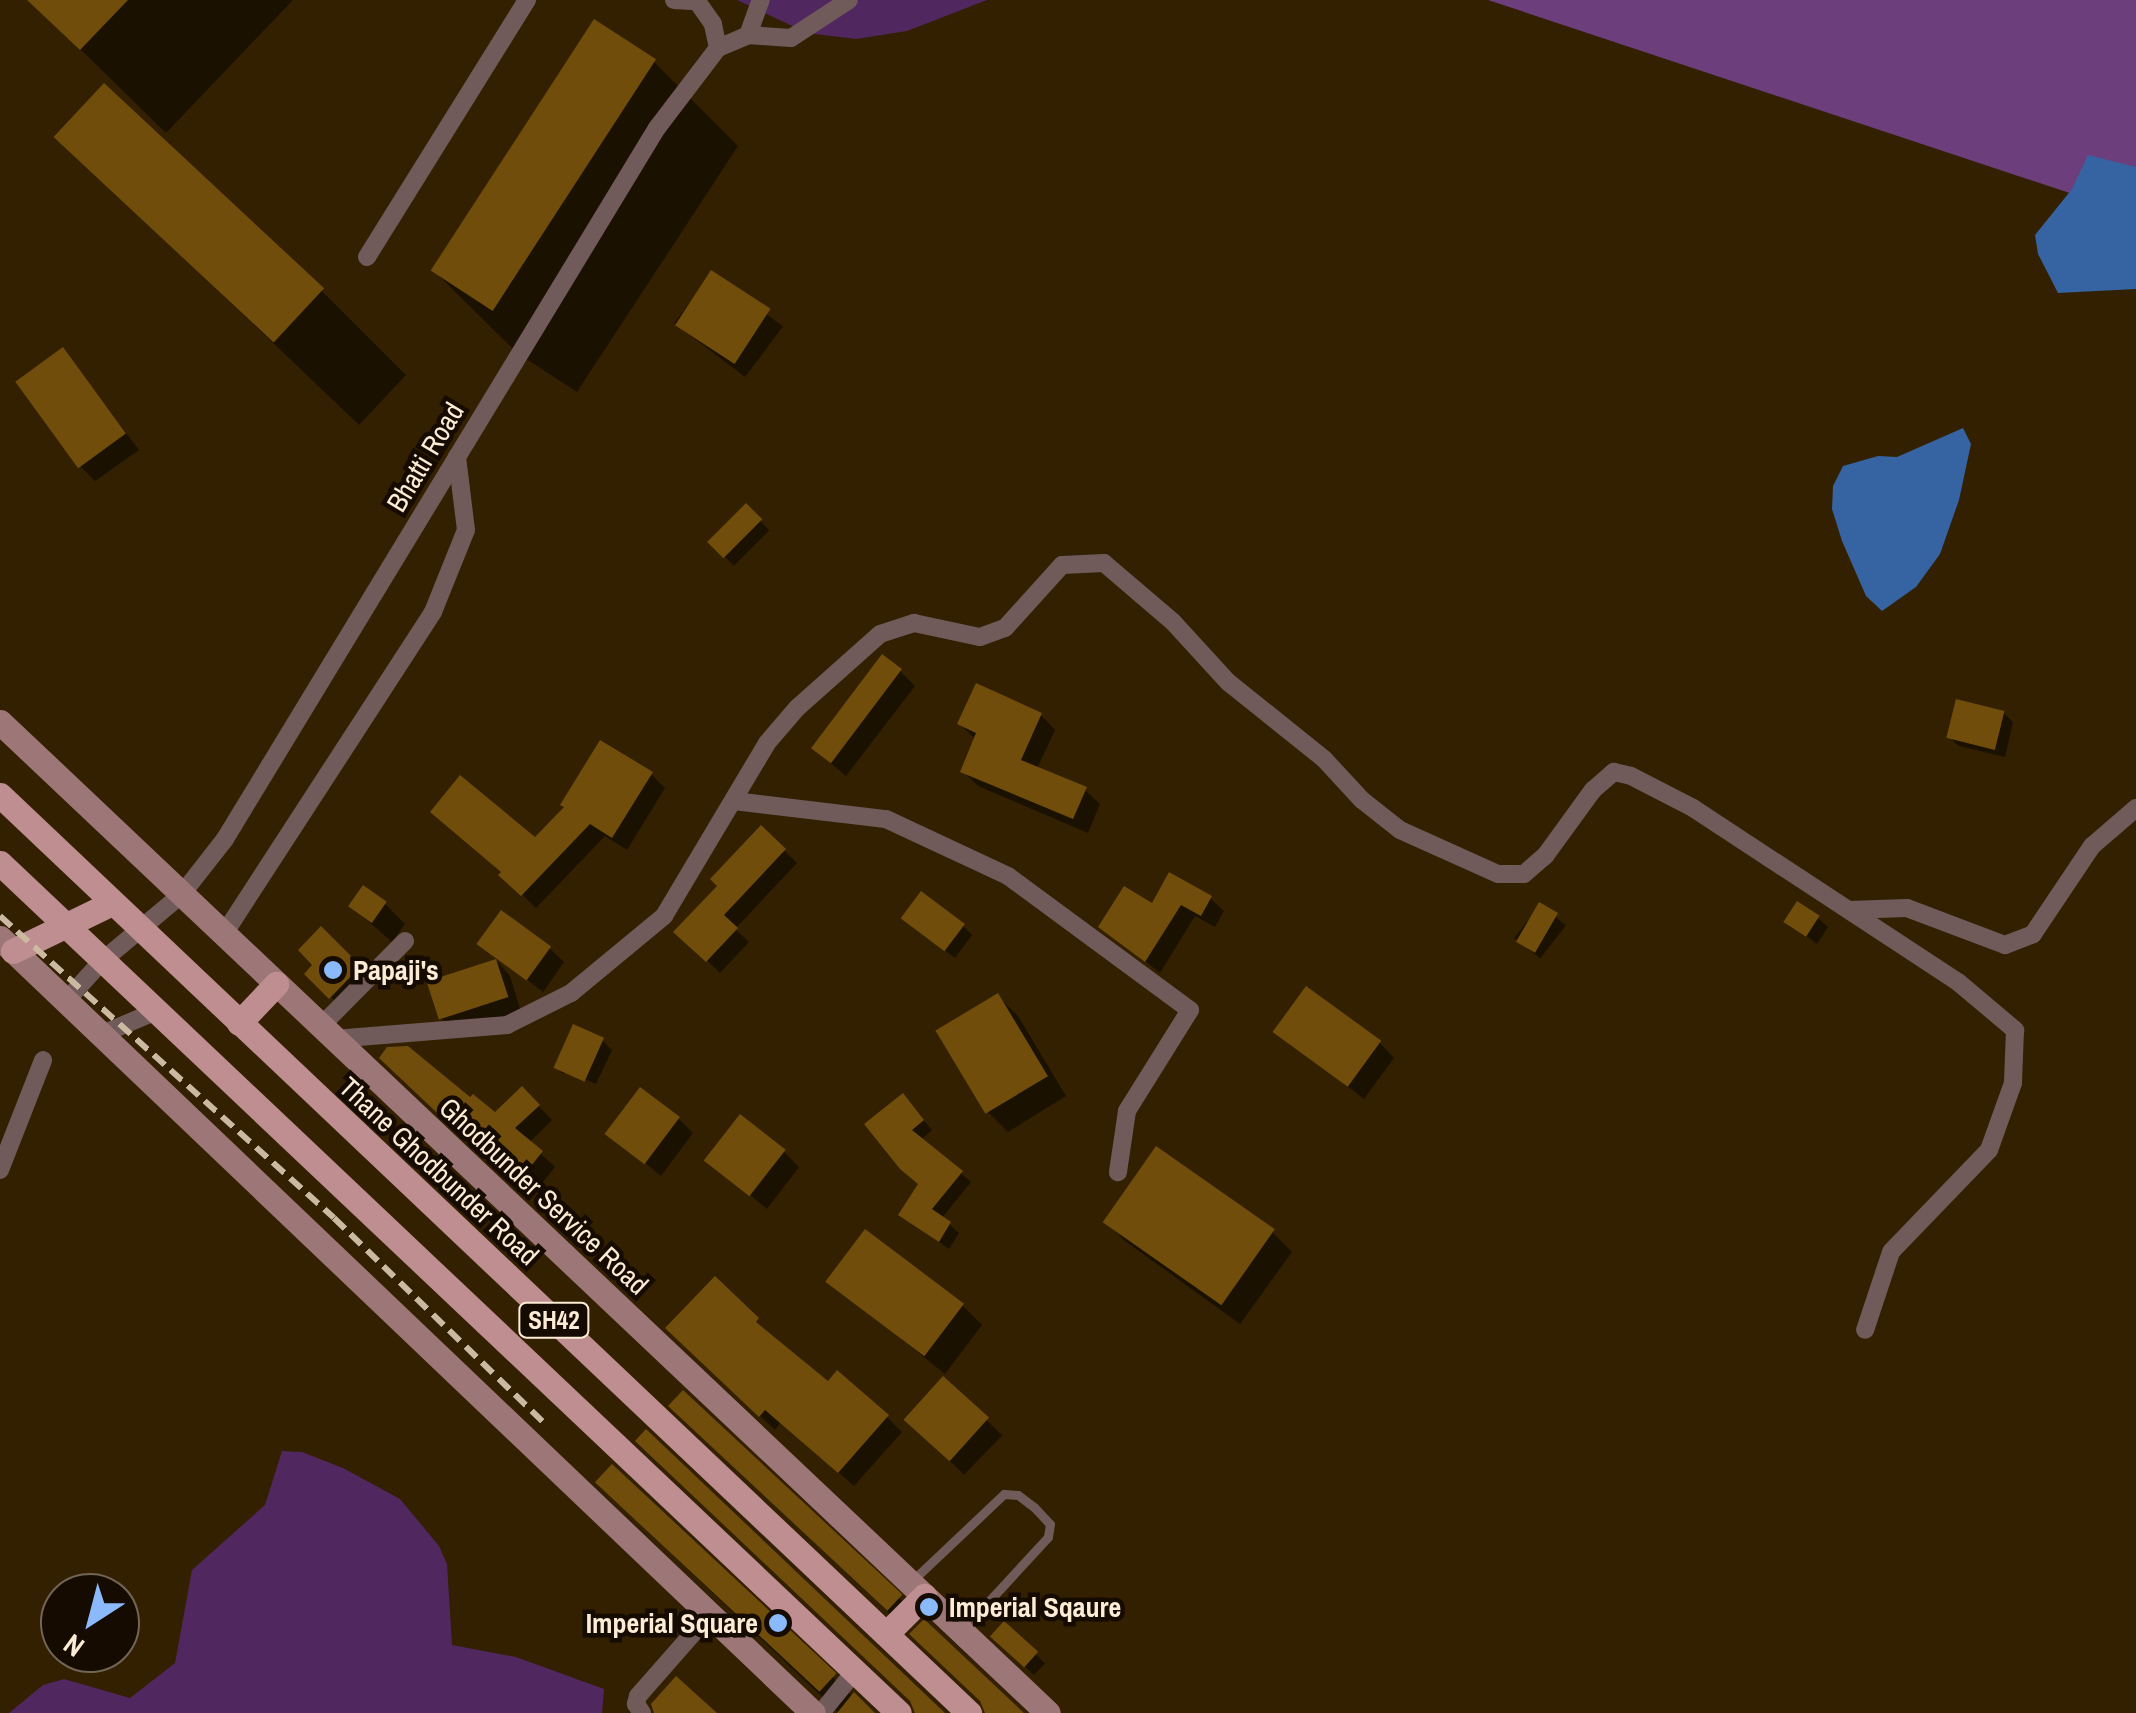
<!DOCTYPE html>
<style>
body{margin:0}
#map{position:relative;width:2136px;height:1713px;overflow:hidden;background:#332000;font-family:"Archivo Narrow",sans-serif}
div>[style]{position:absolute}
[style*='--x']{left:calc(var(--x)*1px);top:calc(var(--y)*1px);width:calc(var(--w)*1px);rotate:calc(var(--a)*1deg)}
.green>*{inset:0;background:#51275f}
.forest>*{inset:0;background:#6c3e7c}
.water>*{inset:0;background:#3663a1}
.shadow>*{inset:0;background:#0007;transform-origin:0 0}
.building>*{inset:0;background:#704d0b;transform-origin:0 0}
.lane>*{height:9px;margin:-4.5px;padding:0 4.5px;transform-origin:4.5px;border-radius:4.5px;background:#715a5a}
.street>*{height:18px;margin:-9px;padding:0 9px;transform-origin:9px;border-radius:9px;background:#715a5a}
.secondary>*{height:25px;margin:-12.5px;padding:0 12.5px;transform-origin:12.5px;border-radius:12.5px;background:#9d7778}
.primary>*{height:25px;margin:-12.5px;padding:0 12.5px;transform-origin:12.5px;border-radius:12.5px;background:#be8e90}
.rail>*{height:6px;margin-top:-3px;transform-origin:0;background:repeating-linear-gradient(90deg,#cbbaa1 0 15px,transparent 0 23px)}
.dots>*{width:28px;height:28px;translate:-50% -50%;box-sizing:border-box;border:5px solid #160b00;border-radius:50%}
span{translate:-50% -50%;white-space:nowrap;text-align:center;line-height:1.15;-webkit-text-stroke:9px #160b00;paint-order:stroke}
.shield-label span{padding:2px 8px;background:#160b00;border:2px solid;border-radius:8px;-webkit-text-stroke-width:0}
.shield-label{font-size:25px;color:#fcecd6;font-weight:700}
.street-label{font-size:28px;color:#fcecd6}
.poi-label{font-size:28px;color:#fcecd6;font-weight:700}
.left{translate:0 -50%;text-align:left}
.right{translate:-100% -50%;text-align:right}
.north{position:absolute;left:40px;top:1573px;width:100px;height:100px;box-sizing:border-box;background:#160b00;border:2px solid #726556;border-radius:50%;rotate:216deg;font-size:28px;font-weight:700;line-height:40px;text-align:center;color:#fcecd6}
.north::after{content:'';display:block;margin:auto;width:35px;height:45px;background:#8abafc;clip-path:polygon(50% 0,100% 100%,50% 72%,0 100%)}
</style>
<div id="map">
<div class="green">
<i style="clip-path:polygon(737px 0,987px 0,907px 31px,856px 39px,807px 33px)"></i>
<i style="clip-path:polygon(282px 1451px,302px 1452px,343px 1468px,400px 1499px,439px 1546px,447px 1564px,452px 1645px,516px 1657px,604px 1689px,602px 1713px,9px 1713px,43px 1685px,64px 1679px,130px 1698px,175px 1663px,192px 1570px,265px 1505px)"></i>
</div>
<div class="forest">
<i style="clip-path:polygon(1488px 0,2136px 0,2136px 215px)"></i>
</div>
<div class="water">
<i style="clip-path:polygon(2088px 155px,2136px 167px,2136px 289px,2058px 293px,2038px 254px,2035px 235px,2072px 189px)"></i>
<i style="clip-path:polygon(1963px 428px,1971px 444px,1959px 500px,1940px 554px,1916px 587px,1882px 611px,1866px 596px,1842px 541px,1832px 509px,1833px 486px,1843px 466px,1878px 456px,1897px 457px)"></i>
</div>
<div class="shadow">
<i style="clip-path:polygon(30px 0,293px 0,166px 133px)"></i>
<i style="clip-path:polygon(654px 62px,738px 146px,577px 392px,517px 353px,432px 269px)"></i>
<i style="clip-path:polygon(57px 137px,322px 291px,406px 375px,359px 425px)"></i>
<i style="left:712px;top:273px;width:89px;height:63px;rotate:37deg"></i>
<i style="clip-path:polygon(63px 350px,139px 450px,95px 481px,81px 467px)"></i>
<i style="left:746px;top:507px;width:33px;height:50px;rotate:45deg"></i>
<i style="clip-path:polygon(900px 671px,915px 686px,846px 776px,813px 748px)"></i>
<i style="clip-path:polygon(2004px 713px,2013px 722px,2005px 757px,1959px 746px,1949px 737px)"></i>
<i style="clip-path:polygon(1041px 715px,1055px 730px,1037px 769px,1085px 790px,1100px 804px,1088px 833px,978px 786px,963px 771px,976px 740px,960px 724px)"></i>
<i style="clip-path:polygon(651px 774px,665px 788px,627px 850px,605px 836px,536px 908px,502px 875px,535px 841px)"></i>
<i style="clip-path:polygon(761px 828px,797px 863px,735px 929px,749px 942px,720px 973px,677px 932px,720px 886px)"></i>
<i style="clip-path:polygon(1210px 898px,1224px 911px,1215px 927px,1195px 916px,1160px 973px,1102px 927px,1152px 907px)"></i>
<i style="clip-path:polygon(385px 904px,405px 924px,392px 942px,351px 906px)"></i>
<i style="left:1540px;top:905px;width:33px;height:42px;rotate:38deg"></i>
<i style="clip-path:polygon(1818px 918px,1828px 927px,1817px 944px,1787px 921px)"></i>
<i style="clip-path:polygon(963px 926px,972px 935px,955px 958px,913px 927px)"></i>
<i style="clip-path:polygon(321px 930px,369px 977px,340px 1006px,307px 974px,316px 965px)"></i>
<i style="clip-path:polygon(480px 944px,549px 948px,564px 962px,543px 992px)"></i>
<i style="clip-path:polygon(497px 961px,510px 976px,521px 1012px,455px 1032px,440px 1017px,430px 982px)"></i>
<i style="clip-path:polygon(998px 996px,1018px 1016px,1066px 1096px,1008px 1132px,988px 1112px)"></i>
<i style="clip-path:polygon(1276px 1031px,1380px 1043px,1394px 1058px,1364px 1099px)"></i>
<i style="clip-path:polygon(602px 1040px,612px 1050px,596px 1084px,564px 1070px,564px 1075px,557px 1067px)"></i>
<i style="clip-path:polygon(522px 1089px,552px 1120px,529px 1143px,555px 1167px,534px 1193px,469px 1141px,470px 1101px,495px 1115px)"></i>
<i style="clip-path:polygon(912px 1106px,932px 1130px,921px 1140px,971px 1182px,942px 1218px,959px 1233px,949px 1249px,901px 1215px,921px 1184px,902px 1167px)"></i>
<i style="clip-path:polygon(678px 1118px,693px 1133px,661px 1176px,609px 1133px)"></i>
<i style="clip-path:polygon(784px 1152px,799px 1167px,767px 1209px,708px 1160px)"></i>
<i style="clip-path:polygon(1105px 1221px,1272px 1232px,1292px 1252px,1240px 1324px,1125px 1241px)"></i>
<i style="clip-path:polygon(715px 1279px,770px 1337px,828px 1384px,887px 1417px,902px 1432px,854px 1486px,781px 1422px,775px 1430px,668px 1328px)"></i>
<i style="clip-path:polygon(829px 1281px,962px 1305px,982px 1325px,945px 1374px)"></i>
<i style="left:944px;top:1379px;width:81px;height:55px;rotate:44deg"></i>
<i style="clip-path:polygon(692px 1426px,899px 1598px,919px 1618px,907px 1630px)"></i>
<i style="clip-path:polygon(613px 1468px,853px 1697px,872px 1713px,839px 1713px,618px 1503px)"></i>
<i style="left:1004px;top:1624px;width:57px;height:16px;rotate:44deg"></i>
</div>
<div class="building">
<i style="clip-path:polygon(27px 0,128px 0,80px 50px)"></i>
<i style="left:594px;top:19px;width:74px;height:300px;rotate:33deg"></i>
<i style="left:104px;top:83px;width:301px;height:74px;rotate:43deg"></i>
<i style="left:711px;top:270px;width:71px;height:66px;rotate:33deg"></i>
<i style="left:63px;top:347px;width:107px;height:59px;rotate:54deg"></i>
<i style="left:746px;top:503px;width:23px;height:55px;rotate:45deg"></i>
<i style="left:882px;top:654px;width:25px;height:118px;rotate:37deg"></i>
<i style="clip-path:polygon(976px 683px,1042px 713px,1021px 760px,1087px 787px,1073px 819px,960px 772px,976px 733px,957px 724px)"></i>
<i style="left:1956px;top:699px;width:50px;height:40px;rotate:14deg"></i>
<i style="clip-path:polygon(600px 740px,653px 772px,612px 838px,590px 824px,521px 896px,498px 875px,501px 872px,430px 812px,460px 775px,535px 837px,564px 807px,560px 805px)"></i>
<i style="clip-path:polygon(761px 825px,786px 849px,724px 915px,738px 928px,706px 962px,673px 932px,717px 886px,710px 879px)"></i>
<i style="clip-path:polygon(1169px 872px,1212px 896px,1201px 916px,1181px 905px,1145px 962px,1098px 927px,1124px 886px,1152px 903px)"></i>
<i style="left:363px;top:885px;width:29px;height:26px;rotate:35deg"></i>
<i style="left:921px;top:891px;width:55px;height:34px;rotate:37deg"></i>
<i style="left:1797px;top:901px;width:27px;height:25px;rotate:33deg"></i>
<i style="left:1539px;top:902px;width:22px;height:46px;rotate:30deg"></i>
<i style="left:501px;top:910px;width:62px;height:42px;rotate:36deg"></i>
<i style="clip-path:polygon(321px 926px,361px 966px,329px 999px,304px 974px,312px 965px,298px 950px)"></i>
<i style="left:496px;top:959px;width:40px;height:73px;rotate:72deg"></i>
<i style="left:1306px;top:986px;width:93px;height:57px;rotate:36deg"></i>
<i style="left:998px;top:993px;width:97px;height:73px;rotate:59deg"></i>
<i style="left:573px;top:1024px;width:34px;height:48px;rotate:24deg"></i>
<i style="clip-path:polygon(408px 1046px,470px 1097px,473px 1094px,495px 1112px,522px 1086px,540px 1105px,515px 1128px,543px 1151px,519px 1181px,452px 1127px,379px 1058px,387px 1047px)"></i>
<i style="left:640px;top:1087px;width:50px;height:59px;rotate:37deg"></i>
<i style="clip-path:polygon(903px 1093px,924px 1120px,912px 1130px,963px 1171px,932px 1209px,951px 1222px,939px 1242px,898px 1215px,918px 1184px,900px 1169px,864px 1124px)"></i>
<i style="left:740px;top:1114px;width:58px;height:59px;rotate:38deg"></i>
<i style="left:1156px;top:1146px;width:145px;height:93px;rotate:35deg"></i>
<i style="left:865px;top:1229px;width:124px;height:66px;rotate:37deg"></i>
<i style="clip-path:polygon(715px 1276px,759px 1318px,756px 1322px,828px 1381px,837px 1370px,889px 1415px,838px 1473px,765px 1410px,759px 1417px,665px 1328px)"></i>
<i style="left:943px;top:1376px;width:62px;height:59px;rotate:42deg"></i>
<i style="left:683px;top:1390px;width:300px;height:22px;rotate:43deg"></i>
<i style="clip-path:polygon(646px 1429px,945px 1713px,915px 1713px,910px 1701px,635px 1441px)"></i>
<i style="left:612px;top:1464px;width:307px;height:25px;rotate:43deg"></i>
<i style="clip-path:polygon(924px 1619px,1024px 1713px,985px 1713px,980px 1701px,909px 1634px)"></i>
<i style="left:1004px;top:1621px;width:46px;height:21px;rotate:42deg"></i>
<i style="clip-path:polygon(676px 1676px,717px 1713px,654px 1713px,651px 1704px)"></i>
<i style="clip-path:polygon(854px 1692px,875px 1713px,837px 1713px)"></i>
</div>
<div class="lane">
<i style="--x:914;--y:1579;--w:124;--a:-43.4"></i>
<i style="--x:1004;--y:1494;--w:14;--a:4"></i>
<i style="--x:1018;--y:1495;--w:20;--a:37"></i>
<i style="--x:1034;--y:1507;--w:23;--a:47"></i>
<i style="--x:1050;--y:1524;--w:13;--a:99"></i>
<i style="--x:1048;--y:1537;--w:125;--a:132.7"></i>
</div>
<div class="street">
<i style="--x:674;--y:0;--w:22;--a:3"></i>
<i style="--x:748;--y:35;--w:37;--a:-70"></i>
<i style="--x:718;--y:48;--w:33;--a:-23"></i>
<i style="--x:748;--y:35;--w:43;--a:4"></i>
<i style="--x:791;--y:38;--w:69;--a:-33.2"></i>
<i style="--x:367;--y:257;--w:303;--a:-58.1"></i>
<i style="--x:734;--y:801;--w:153;--a:6.8"></i>
<i style="--x:886;--y:819;--w:135;--a:25"></i>
<i style="--x:1008;--y:876;--w:226;--a:36.4"></i>
<i style="--x:1190;--y:1010;--w:119;--a:122"></i>
<i style="--x:1127;--y:1111;--w:62;--a:98.4"></i>
<i style="--x:1849;--y:910;--w:58;--a:-2"></i>
<i style="--x:1907;--y:908;--w:105;--a:20.7"></i>
<i style="--x:2005;--y:945;--w:30;--a:-21"></i>
<i style="--x:2033;--y:934;--w:106;--a:-56.2"></i>
<i style="--x:2092;--y:846;--w:58;--a:-40.8"></i>
<i style="--x:224;--y:934;--w:384;--a:-57"></i>
<i style="--x:433;--y:612;--w:88;--a:-68.1"></i>
<i style="--x:466;--y:530;--w:74;--a:-97"></i>
<i style="--x:65;--y:1002;--w:54;--a:-48"></i>
<i style="--x:101;--y:962;--w:106;--a:-40"></i>
<i style="--x:182;--y:894;--w:70;--a:-52"></i>
<i style="--x:225;--y:839;--w:832;--a:-58.72"></i>
<i style="--x:657;--y:128;--w:101;--a:-52.7"></i>
<i style="--x:718;--y:48;--w:25;--a:-102"></i>
<i style="--x:713;--y:24;--w:29;--a:-125"></i>
<i style="--x:320;--y:1027;--w:121;--a:-45.3"></i>
<i style="--x:100;--y:1035;--w:59;--a:-23.1"></i>
<i style="--x:334;--y:1039;--w:174;--a:-4.6"></i>
<i style="--x:507;--y:1025;--w:72;--a:-26.6"></i>
<i style="--x:571;--y:993;--w:121;--a:-39.6"></i>
<i style="--x:664;--y:916;--w:201;--a:-59.2"></i>
<i style="--x:767;--y:743;--w:46;--a:-49.4"></i>
<i style="--x:797;--y:708;--w:111;--a:-41.7"></i>
<i style="--x:880;--y:634;--w:36;--a:-18"></i>
<i style="--x:914;--y:623;--w:67;--a:12"></i>
<i style="--x:980;--y:637;--w:27;--a:-20"></i>
<i style="--x:1005;--y:628;--w:85;--a:-47.9"></i>
<i style="--x:1062;--y:565;--w:42;--a:-2.7"></i>
<i style="--x:1104;--y:563;--w:91;--a:40.5"></i>
<i style="--x:1173;--y:622;--w:81;--a:47.5"></i>
<i style="--x:1228;--y:682;--w:123;--a:38.7"></i>
<i style="--x:1324;--y:759;--w:56;--a:47.2"></i>
<i style="--x:1362;--y:800;--w:48;--a:38.3"></i>
<i style="--x:1400;--y:830;--w:107;--a:24.2"></i>
<i style="--x:1498;--y:874;--w:26;--a:0"></i>
<i style="--x:1524;--y:874;--w:28;--a:-41"></i>
<i style="--x:1545;--y:856;--w:82;--a:-54"></i>
<i style="--x:1593;--y:790;--w:28;--a:-41"></i>
<i style="--x:1614;--y:772;--w:17;--a:13"></i>
<i style="--x:1631;--y:776;--w:70;--a:27.3"></i>
<i style="--x:1693;--y:808;--w:317;--a:33.3"></i>
<i style="--x:1958;--y:982;--w:75;--a:40.1"></i>
<i style="--x:2015;--y:1030;--w:53;--a:92.2"></i>
<i style="--x:2013;--y:1083;--w:71;--a:109.7"></i>
<i style="--x:1989;--y:1150;--w:141;--a:133.9"></i>
<i style="--x:1891;--y:1252;--w:82;--a:108.4"></i>
<i style="--x:0;--y:1170;--w:118;--a:-68.6"></i>
<i style="--x:642;--y:1713;--w:11;--a:-124"></i>
<i style="--x:636;--y:1704;--w:8;--a:-76"></i>
<i style="--x:638;--y:1696;--w:109;--a:-48.7"></i>
<i style="--x:821;--y:1713;--w:54;--a:-51"></i>
</div>
<div class="secondary">
<i style="--x:0;--y:722;--w:1442;--a:43.4"></i>
<i style="--x:0;--y:938;--w:1123;--a:43.63"></i>
</div>
<div class="primary">
<i style="--x:0;--y:795;--w:1335;--a:43.45"></i>
<i style="--x:0;--y:863;--w:1237;--a:43.4"></i>
<i style="--x:13;--y:951;--w:110;--a:-25.9"></i>
<i style="--x:239;--y:1023;--w:54;--a:-46.5"></i>
<i style="--x:886;--y:1634;--w:54;--a:-45"></i>
</div>
<div class="rail">
<i style="--x:0;--y:916;--w:450;--a:42.1"></i>
<i style="--x:334;--y:1218;--w:292;--a:44.3"></i>
</div>
<div class="dots">
<i style="left:333px;top:970px;background:#8abafc"></i>
<i style="left:929px;top:1607px;background:#8abafc"></i>
<i style="left:778px;top:1623px;background:#8abafc"></i>
</div>
<div class="shield-label">
<span style="left:554px;top:1320px">SH42</span>
</div>
<div class="street-label">
<span style="left:425px;top:457px;rotate:-59deg">Bhatti Road</span>
<span style="left:439px;top:1171px;rotate:43deg">Thane Ghodbunder Road</span>
<span style="left:544px;top:1196px;rotate:43deg">Ghodbunder Service Road</span>
</div>
<div class="poi-label">
<span class="left" style="left:353px;top:970px">Papaji's</span>
<span class="left" style="left:949px;top:1607px">Imperial Sqaure</span>
<span class="right" style="left:758px;top:1623px">Imperial Square</span>
</div>
<div class="north">N</div>
</div>
